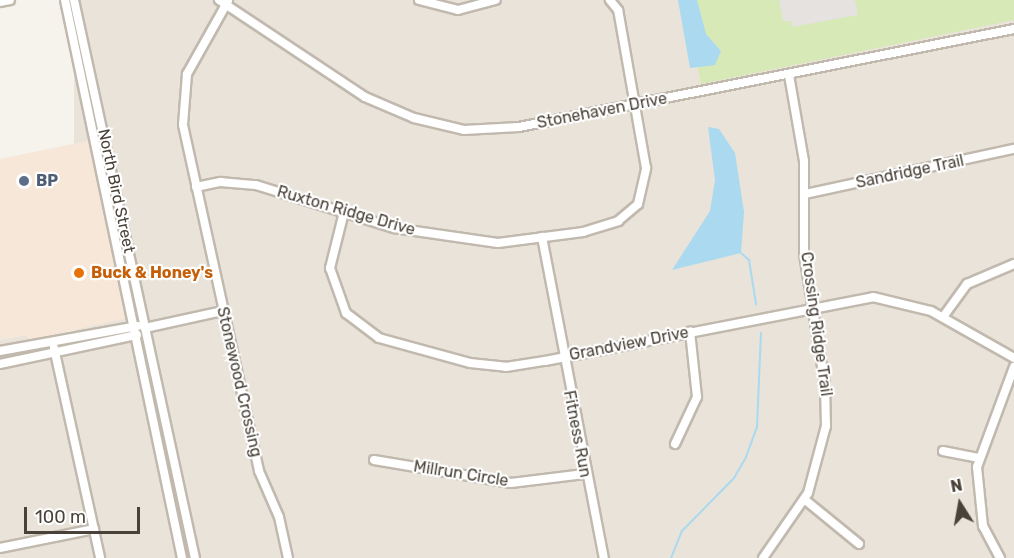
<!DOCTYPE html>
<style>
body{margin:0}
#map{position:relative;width:1014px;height:558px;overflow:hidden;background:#f6f2ec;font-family:Rubik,sans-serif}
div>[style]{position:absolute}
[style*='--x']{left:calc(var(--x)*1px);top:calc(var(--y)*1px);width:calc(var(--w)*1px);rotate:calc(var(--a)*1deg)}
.residential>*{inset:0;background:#e9e3da;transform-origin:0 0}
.commercial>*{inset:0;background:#f6e7d8}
.green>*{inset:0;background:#d6e9b6}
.parking>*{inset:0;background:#e5e2e0}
.water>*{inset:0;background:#aad9f0}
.stream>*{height:2px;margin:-1px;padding:0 1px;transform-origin:1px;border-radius:1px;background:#aad9f0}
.roads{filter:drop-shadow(2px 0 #c1b9ae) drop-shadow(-2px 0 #c1b9ae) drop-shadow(0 2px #c1b9ae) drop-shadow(0 -2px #c1b9ae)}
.minor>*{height:8px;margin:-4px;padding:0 4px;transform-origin:4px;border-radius:4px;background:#fff}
.dots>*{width:16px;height:16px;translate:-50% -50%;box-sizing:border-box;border:3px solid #fff;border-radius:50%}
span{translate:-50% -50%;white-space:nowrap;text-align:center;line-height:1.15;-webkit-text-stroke:4.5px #fff;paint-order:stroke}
.street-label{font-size:16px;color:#4a4239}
.service-label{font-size:16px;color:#4e5e75;font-weight:700}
.left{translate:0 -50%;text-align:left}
.food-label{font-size:16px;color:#c56008;font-weight:700}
.north{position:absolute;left:930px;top:474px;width:60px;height:60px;-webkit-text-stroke:4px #fff;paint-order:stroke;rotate:349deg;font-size:16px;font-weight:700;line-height:24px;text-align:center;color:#4a4239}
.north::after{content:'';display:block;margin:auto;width:21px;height:27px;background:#4a4239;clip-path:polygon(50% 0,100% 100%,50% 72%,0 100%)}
.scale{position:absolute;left:24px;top:507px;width:116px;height:27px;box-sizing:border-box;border:3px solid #4a4239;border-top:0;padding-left:8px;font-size:18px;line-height:21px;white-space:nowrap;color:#4a4239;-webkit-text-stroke:4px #fff;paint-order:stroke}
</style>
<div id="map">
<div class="residential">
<i style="left:74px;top:0;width:940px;height:571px"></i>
<i style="clip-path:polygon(129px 319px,182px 558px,0 558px,0 340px,26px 335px,31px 340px)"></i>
</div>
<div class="commercial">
<i style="clip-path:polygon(92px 140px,127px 318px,31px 340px,25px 335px,0 340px,0 159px)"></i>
</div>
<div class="green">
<i style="clip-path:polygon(684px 0,1014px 0,1014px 20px,701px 84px)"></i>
</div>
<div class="parking">
<i style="clip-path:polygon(779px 0,855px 0,858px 15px,792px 27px,791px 21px,783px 21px)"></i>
</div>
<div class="water">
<i style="clip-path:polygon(678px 0,697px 0,706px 34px,721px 51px,715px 65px,690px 68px)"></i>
<i style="clip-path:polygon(708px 127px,719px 129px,735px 153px,744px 212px,741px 253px,672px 270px,710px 211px,715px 180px)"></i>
</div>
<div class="stream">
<i style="--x:741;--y:253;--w:11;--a:41"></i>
<i style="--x:749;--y:260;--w:45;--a:81"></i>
<i style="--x:671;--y:558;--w:29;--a:-68"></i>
<i style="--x:682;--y:531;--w:74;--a:-45.5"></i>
<i style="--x:734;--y:478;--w:24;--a:-60"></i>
<i style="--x:746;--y:457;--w:32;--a:-70"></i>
<i style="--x:757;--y:427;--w:94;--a:-87.6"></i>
</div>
<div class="roads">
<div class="minor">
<i style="--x:65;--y:0;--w:570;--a:78.16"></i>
<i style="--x:74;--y:0;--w:571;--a:77.77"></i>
<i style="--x:219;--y:0;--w:175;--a:33.6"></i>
<i style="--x:365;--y:97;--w:53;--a:23.2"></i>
<i style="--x:414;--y:118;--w:51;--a:13.5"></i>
<i style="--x:464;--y:130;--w:55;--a:-3.1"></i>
<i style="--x:519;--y:127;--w:505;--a:-11.2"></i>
<i style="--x:419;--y:0;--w:40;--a:14.4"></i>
<i style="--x:458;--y:10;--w:39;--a:-15"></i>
<i style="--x:228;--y:1;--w:84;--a:119.3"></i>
<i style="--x:187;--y:74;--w:51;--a:94.5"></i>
<i style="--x:183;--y:125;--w:354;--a:77.6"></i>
<i style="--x:259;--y:471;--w:50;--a:66.5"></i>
<i style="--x:279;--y:517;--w:42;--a:77.6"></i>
<i style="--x:0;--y:2;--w:10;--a:-11"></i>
<i style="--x:196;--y:187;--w:25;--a:-12"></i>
<i style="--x:220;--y:182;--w:36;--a:5"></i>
<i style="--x:256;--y:185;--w:145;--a:17.3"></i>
<i style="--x:394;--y:228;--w:105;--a:8.2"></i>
<i style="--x:498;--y:243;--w:86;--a:-7.4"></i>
<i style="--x:583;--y:232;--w:37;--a:-17"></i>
<i style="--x:618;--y:221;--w:26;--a:-40"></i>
<i style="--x:638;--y:204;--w:37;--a:-77"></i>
<i style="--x:646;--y:168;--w:160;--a:-100"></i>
<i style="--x:618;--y:10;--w:13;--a:-129"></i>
<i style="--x:805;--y:194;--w:214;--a:-12.2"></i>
<i style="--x:344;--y:212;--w:58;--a:104"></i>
<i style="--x:330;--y:268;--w:48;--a:70.4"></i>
<i style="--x:346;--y:313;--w:41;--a:37.1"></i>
<i style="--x:379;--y:338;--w:94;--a:15.4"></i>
<i style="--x:470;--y:363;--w:36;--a:6"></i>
<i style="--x:506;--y:367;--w:39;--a:-9"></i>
<i style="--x:545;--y:361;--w:334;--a:-11"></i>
<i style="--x:873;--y:297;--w:60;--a:13.6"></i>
<i style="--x:931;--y:311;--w:95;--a:29.5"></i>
<i style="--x:542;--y:237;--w:327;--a:79.1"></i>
<i style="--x:943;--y:317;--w:41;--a:-54"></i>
<i style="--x:967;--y:284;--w:51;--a:-23.1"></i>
<i style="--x:145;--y:328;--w:80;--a:-12.3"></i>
<i style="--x:54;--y:348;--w:215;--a:77.6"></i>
<i style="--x:0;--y:351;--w:140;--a:-10.3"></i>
<i style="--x:0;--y:364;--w:140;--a:-12"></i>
<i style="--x:675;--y:444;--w:52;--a:-64.9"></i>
<i style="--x:697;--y:397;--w:66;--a:-96.1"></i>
<i style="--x:943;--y:451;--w:37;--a:11"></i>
<i style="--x:374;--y:460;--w:139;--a:9.5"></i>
<i style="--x:511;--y:483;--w:74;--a:-7"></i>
<i style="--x:804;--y:499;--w:71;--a:39.3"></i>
<i style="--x:0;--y:548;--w:96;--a:-11.4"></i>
<i style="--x:763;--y:558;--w:79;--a:-55.3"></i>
<i style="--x:808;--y:493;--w:69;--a:-75"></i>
<i style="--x:826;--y:426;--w:41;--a:-91.4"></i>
<i style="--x:825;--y:385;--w:133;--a:-99.1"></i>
<i style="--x:804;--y:254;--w:93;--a:-90"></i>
<i style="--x:804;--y:161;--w:87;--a:-99.9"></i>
<i style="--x:1000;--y:558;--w:36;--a:-118"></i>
<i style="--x:983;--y:526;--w:59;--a:-95.8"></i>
<i style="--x:977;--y:467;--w:107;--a:-69.7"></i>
</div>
</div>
<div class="dots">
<i style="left:24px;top:181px;background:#5c6f8a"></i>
<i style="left:79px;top:273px;background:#e8710a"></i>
</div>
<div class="street-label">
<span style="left:602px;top:111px;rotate:-11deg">Stonehaven Drive</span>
<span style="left:910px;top:172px;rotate:-12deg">Sandridge Trail</span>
<span style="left:116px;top:191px;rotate:78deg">North Bird Street</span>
<span style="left:346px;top:211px;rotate:16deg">Ruxton Ridge Drive</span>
<span style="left:816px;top:324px;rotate:82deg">Crossing Ridge Trail</span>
<span style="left:629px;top:344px;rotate:-11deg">Grandview Drive</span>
<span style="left:239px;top:382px;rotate:77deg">Stonewood Crossing</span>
<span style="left:577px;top:434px;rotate:79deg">Fitness Run</span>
<span style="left:461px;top:474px;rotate:9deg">Millrun Circle</span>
</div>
<div class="service-label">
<span class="left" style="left:36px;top:181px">BP</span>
</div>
<div class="food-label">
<span class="left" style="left:91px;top:273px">Buck &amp; Honey's</span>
</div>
<div class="north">N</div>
<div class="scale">100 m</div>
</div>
